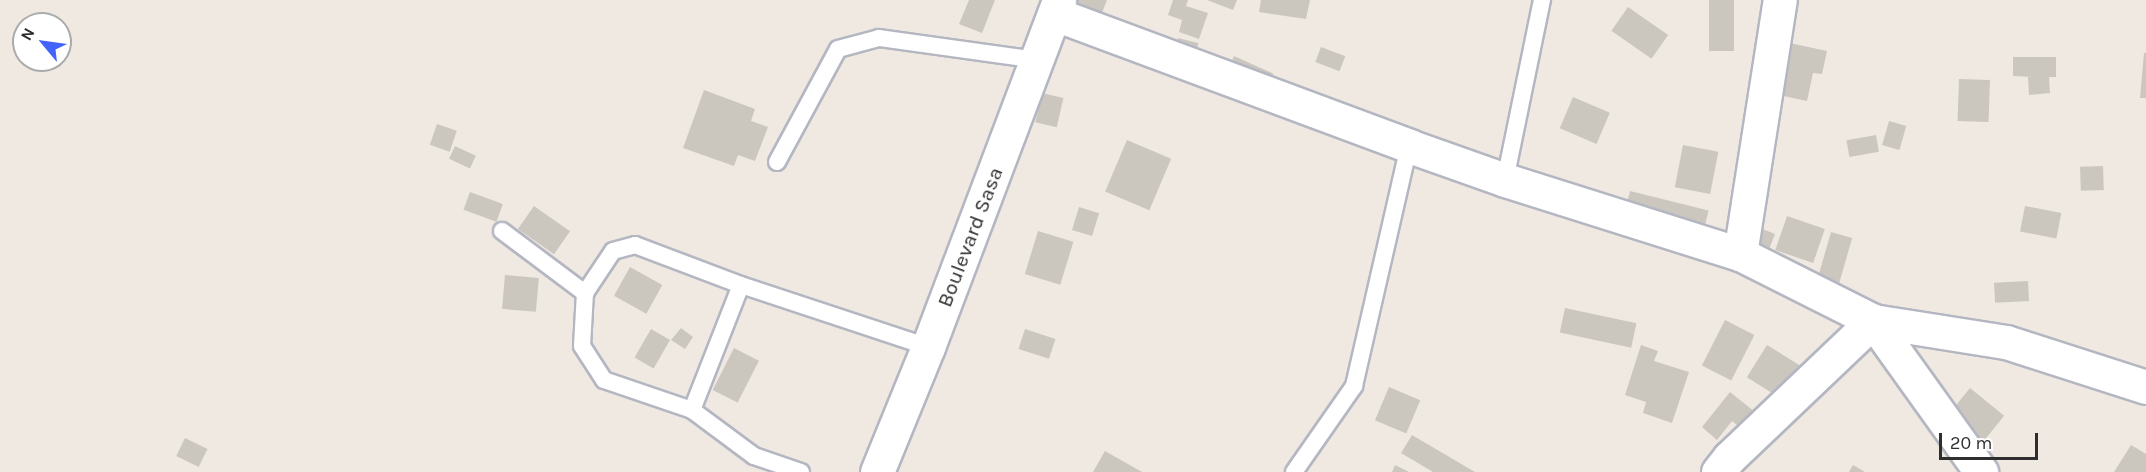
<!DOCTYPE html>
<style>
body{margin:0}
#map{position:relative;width:2146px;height:472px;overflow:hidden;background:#efe9e1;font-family:Karla,sans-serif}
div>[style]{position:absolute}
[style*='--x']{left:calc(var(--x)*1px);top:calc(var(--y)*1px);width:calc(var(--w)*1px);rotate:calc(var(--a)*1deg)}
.building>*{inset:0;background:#cbc7bf;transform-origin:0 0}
.roads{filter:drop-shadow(2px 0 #b4b7c1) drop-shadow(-2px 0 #b4b7c1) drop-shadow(0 2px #b4b7c1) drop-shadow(0 -2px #b4b7c1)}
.lane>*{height:16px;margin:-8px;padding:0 8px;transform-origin:8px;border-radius:8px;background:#fff}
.street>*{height:33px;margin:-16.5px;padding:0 16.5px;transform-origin:16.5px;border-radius:16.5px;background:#fff}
.secondary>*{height:33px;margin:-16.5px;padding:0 16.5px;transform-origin:16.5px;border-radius:16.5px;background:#fff}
span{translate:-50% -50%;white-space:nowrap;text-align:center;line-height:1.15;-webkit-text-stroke:6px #fff;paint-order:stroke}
.street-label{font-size:21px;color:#2e2e2e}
.north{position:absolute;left:12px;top:12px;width:60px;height:60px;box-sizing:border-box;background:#fff;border:2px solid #ababab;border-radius:50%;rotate:299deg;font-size:16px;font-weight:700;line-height:24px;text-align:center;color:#2e2e2e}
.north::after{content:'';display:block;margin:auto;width:21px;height:27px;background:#4264fb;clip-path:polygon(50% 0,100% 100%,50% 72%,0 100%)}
.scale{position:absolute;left:1939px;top:433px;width:99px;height:27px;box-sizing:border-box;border:3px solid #2e2e2e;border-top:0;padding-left:8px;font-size:18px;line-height:21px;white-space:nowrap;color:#2e2e2e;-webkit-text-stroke:4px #fff;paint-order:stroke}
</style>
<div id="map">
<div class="building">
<i style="clip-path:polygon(969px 0,995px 0,982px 33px,959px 24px)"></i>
<i style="clip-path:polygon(1075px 0,1107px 0,1098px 23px,1071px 12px)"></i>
<i style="clip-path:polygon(1173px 0,1188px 0,1186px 6px,1208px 13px,1199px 39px,1179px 32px,1182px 20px,1168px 15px)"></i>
<i style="clip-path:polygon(1207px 0,1237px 0,1233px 10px)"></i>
<i style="clip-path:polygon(1261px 0,1310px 0,1306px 19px,1259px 12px)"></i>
<i style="left:1709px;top:0;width:25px;height:51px"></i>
<i style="left:1628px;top:7px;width:49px;height:29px;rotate:35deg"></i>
<i style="left:1178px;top:38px;width:21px;height:22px;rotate:14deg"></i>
<i style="clip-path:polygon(1776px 40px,1827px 51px,1822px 74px,1813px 73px,1807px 101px,1765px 92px)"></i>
<i style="left:1321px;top:47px;width:26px;height:16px;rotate:21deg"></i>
<i style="clip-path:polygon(2144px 53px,2146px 53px,2146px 98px,2140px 98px)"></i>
<i style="left:1234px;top:56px;width:43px;height:35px;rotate:24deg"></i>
<i style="clip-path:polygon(2013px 57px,2056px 57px,2056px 77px,2049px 77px,2050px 93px,2029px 95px,2028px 77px,2035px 77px,2013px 76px)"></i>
<i style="left:1959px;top:79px;width:31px;height:42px;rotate:2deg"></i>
<i style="clip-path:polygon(704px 90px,755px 109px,751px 121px,768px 127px,755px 161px,738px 155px,734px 166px,683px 148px)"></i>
<i style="left:1042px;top:93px;width:22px;height:30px;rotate:13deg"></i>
<i style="left:1573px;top:97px;width:40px;height:34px;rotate:23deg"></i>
<i style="left:1889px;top:121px;width:18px;height:25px;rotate:16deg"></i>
<i style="left:437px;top:124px;width:21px;height:22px;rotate:19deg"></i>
<i style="left:1876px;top:135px;width:17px;height:30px;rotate:80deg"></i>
<i style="left:1127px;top:140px;width:48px;height:56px;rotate:23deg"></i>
<i style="left:1683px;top:145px;width:36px;height:43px;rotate:11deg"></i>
<i style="left:455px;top:146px;width:23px;height:14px;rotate:25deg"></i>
<i style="left:2103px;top:166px;width:24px;height:23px;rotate:88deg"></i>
<i style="left:1630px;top:191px;width:81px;height:31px;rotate:14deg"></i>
<i style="left:470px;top:192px;width:35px;height:19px;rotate:20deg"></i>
<i style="left:534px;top:206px;width:44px;height:28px;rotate:35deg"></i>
<i style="left:2025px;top:206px;width:37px;height:26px;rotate:11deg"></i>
<i style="left:1079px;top:207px;width:21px;height:24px;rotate:17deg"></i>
<i style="left:1787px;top:216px;width:40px;height:36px;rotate:19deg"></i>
<i style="left:1750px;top:224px;width:27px;height:25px;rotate:22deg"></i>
<i style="left:1038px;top:231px;width:37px;height:45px;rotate:17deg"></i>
<i style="left:1831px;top:232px;width:22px;height:58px;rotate:16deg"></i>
<i style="left:630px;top:267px;width:37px;height:33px;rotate:29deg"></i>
<i style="left:505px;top:275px;width:34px;height:34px;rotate:5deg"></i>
<i style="left:2028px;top:281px;width:20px;height:34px;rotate:87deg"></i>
<i style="left:1565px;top:308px;width:73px;height:25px;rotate:12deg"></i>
<i style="left:1725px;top:320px;width:33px;height:51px;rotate:27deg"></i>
<i style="clip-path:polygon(681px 328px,693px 337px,685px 349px,671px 340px)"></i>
<i style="left:651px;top:329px;width:22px;height:33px;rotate:30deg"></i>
<i style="left:1025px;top:329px;width:32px;height:21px;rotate:18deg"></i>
<i style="clip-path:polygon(1641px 345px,1658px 351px,1654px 361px,1689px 372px,1672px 423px,1643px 413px,1646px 402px,1625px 395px)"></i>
<i style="left:1767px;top:345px;width:44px;height:38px;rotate:32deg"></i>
<i style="left:734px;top:348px;width:28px;height:47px;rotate:27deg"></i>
<i style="left:1389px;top:387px;width:34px;height:36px;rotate:23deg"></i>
<i style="left:1970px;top:388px;width:44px;height:57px;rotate:39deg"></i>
<i style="clip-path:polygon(1730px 392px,1760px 416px,1747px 433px,1732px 421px,1717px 440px,1702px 427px)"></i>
<i style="clip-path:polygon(1412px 435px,1475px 472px,1433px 472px,1401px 453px)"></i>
<i style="left:185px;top:438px;width:25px;height:20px;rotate:26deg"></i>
<i style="clip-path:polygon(2131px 445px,2146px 454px,2146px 472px,2114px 472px)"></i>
<i style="clip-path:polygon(1105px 451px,1142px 472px,1093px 472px)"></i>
<i style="clip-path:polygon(1395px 465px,1409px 472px,1392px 472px)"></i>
<i style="clip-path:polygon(1853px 465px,1865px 472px,1849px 472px)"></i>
</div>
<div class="roads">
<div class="lane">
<i style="--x:777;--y:162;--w:128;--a:-61.6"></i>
<i style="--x:838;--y:49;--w:42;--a:-15"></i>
<i style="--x:879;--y:38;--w:160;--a:7.9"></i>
<i style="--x:1505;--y:180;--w:184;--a:-78.4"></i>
<i style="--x:502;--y:231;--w:104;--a:36.8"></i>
<i style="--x:692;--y:410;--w:93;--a:-161.2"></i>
<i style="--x:604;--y:380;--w:40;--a:-122.9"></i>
<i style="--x:582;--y:346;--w:53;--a:-86.8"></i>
<i style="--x:585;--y:293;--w:50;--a:-56.3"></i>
<i style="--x:613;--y:251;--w:23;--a:-15"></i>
<i style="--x:635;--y:245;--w:113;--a:20.7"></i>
<i style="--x:801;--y:472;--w:50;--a:-161.2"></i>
<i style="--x:754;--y:456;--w:77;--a:-143.4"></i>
<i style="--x:692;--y:410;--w:134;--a:-68.6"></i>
<i style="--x:741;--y:285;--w:197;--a:18.3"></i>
<i style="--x:1294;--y:472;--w:105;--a:-55.1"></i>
<i style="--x:1354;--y:386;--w:246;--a:-77.1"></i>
</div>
<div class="street">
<i style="--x:1055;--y:14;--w:378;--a:20.4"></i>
<i style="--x:1409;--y:146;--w:102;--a:19.5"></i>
<i style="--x:1505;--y:180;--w:246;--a:17.5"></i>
<i style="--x:1740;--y:254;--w:149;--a:26.7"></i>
<i style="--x:1873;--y:321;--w:186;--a:54.4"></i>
<i style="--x:1740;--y:254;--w:257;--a:-81.1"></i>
<i style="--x:1718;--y:472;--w:18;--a:-52"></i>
<i style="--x:1729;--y:458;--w:199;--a:-43.6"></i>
<i style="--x:1873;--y:321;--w:135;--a:9"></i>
<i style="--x:2006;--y:342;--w:147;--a:17.8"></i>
</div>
<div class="secondary">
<i style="--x:877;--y:472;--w:135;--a:-67.8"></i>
<i style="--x:928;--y:347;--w:371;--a:-69.3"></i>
</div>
</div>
<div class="street-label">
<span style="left:970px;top:237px;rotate:-69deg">Boulevard Sasa</span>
</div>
<div class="north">N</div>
<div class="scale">20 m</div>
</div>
